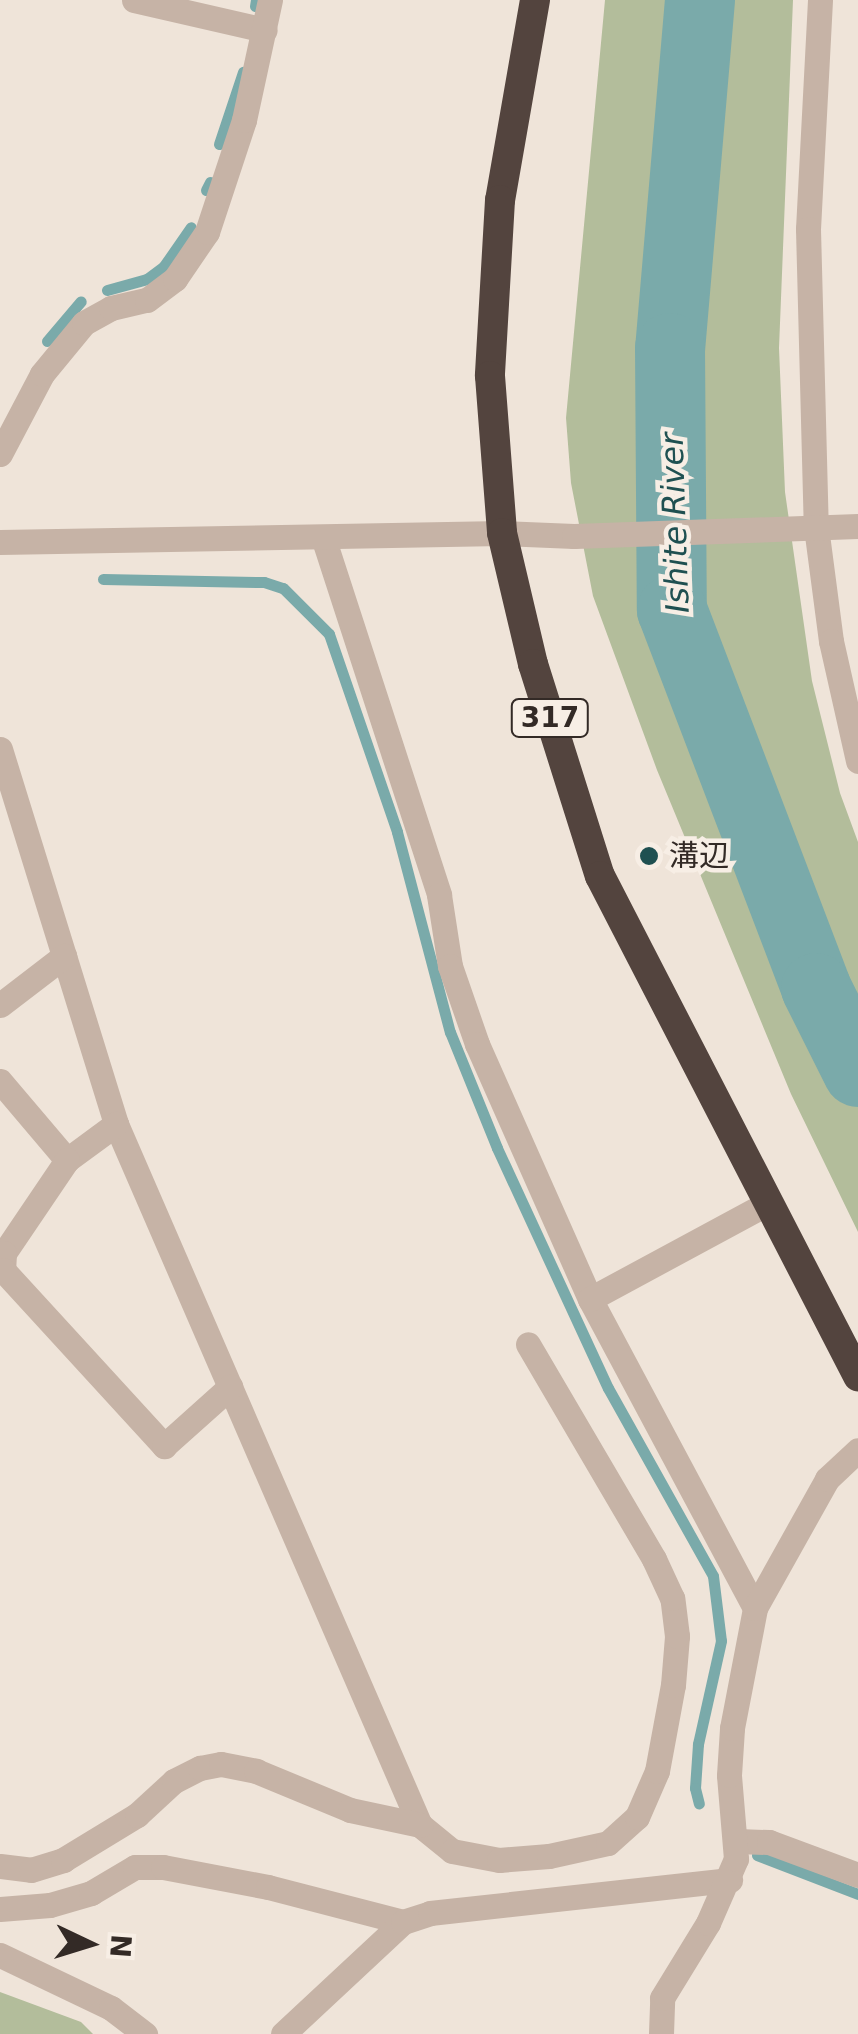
<!DOCTYPE html>
<meta charset="utf-8">
<style>
body{margin:0}
#map{position:relative;width:858px;height:2034px;overflow:hidden;background:#efe4d9;font-family:"DejaVu Sans","Noto Sans JP",sans-serif}
div>[style]{position:absolute}
[style*='--x']{left:calc(var(--x)*1px);top:calc(var(--y)*1px);width:calc(var(--w)*1px);rotate:calc(var(--a)*1deg)}
.green>*{inset:0;background:#b3bd9b}
.stream>*{height:11px;margin:-5.5px;padding:0 5.5px;transform-origin:5.5px;border-radius:5.5px;background:#7aaaaa}
.river>*{height:70px;margin:-35px;padding:0 35px;transform-origin:35px;border-radius:35px;background:#7aaaaa}
.minor>*{height:25px;margin:-12.5px;padding:0 12.5px;transform-origin:12.5px;border-radius:12.5px;background:#c6b3a6}
.highway>*{height:30px;margin:-15px;padding:0 15px;transform-origin:15px;border-radius:15px;background:#53443e}
.dots>*{width:28px;height:28px;translate:-50% -50%;box-sizing:border-box;border:5px solid #f7eee5;border-radius:50%}
span{translate:-50% -50%;white-space:nowrap;text-align:center;line-height:1.15;-webkit-text-stroke:9px #f7eee5;paint-order:stroke}
.shield-label span{padding:2px 8px;background:#f7eee5;border:2px solid;border-radius:8px;-webkit-text-stroke-width:0}
.shield-label{font-size:28px;color:#332a26;font-weight:700}
.poi-label{font-size:30px;color:#332a26}
.left{translate:0 -50%;text-align:left}
.water-label{font-size:32px;color:#1f5051;font-style:italic}
.north{position:absolute;left:40px;top:1894px;width:100px;height:100px;-webkit-text-stroke:8px #f7eee5;paint-order:stroke;rotate:94deg;font-size:28px;font-weight:700;line-height:40px;text-align:center;color:#332a26}
.north::after{content:'';display:block;margin:auto;width:35px;height:45px;background:#332a26;clip-path:polygon(50% 0,100% 100%,50% 72%,0 100%)}
</style>
<div id="map">
<div class="green">
<i style="clip-path:polygon(605px 0,793px 0,779px 348px,785px 492px,812px 681px,840px 793px,858px 842px,858px 1232px,791px 1094px,657px 770px,593px 596px,571px 483px,566px 418px)"></i>
<i style="clip-path:polygon(0 1992px,81px 2022px,93px 2034px,0 2034px)"></i>
</div>
<div class="stream">
<i style="--x:255;--y:6;--w:6;--a:-81"></i>
<i style="--x:219;--y:144;--w:76;--a:-71.6"></i>
<i style="--x:206;--y:190;--w:9;--a:-63"></i>
<i style="--x:107;--y:290;--w:41;--a:-15.4"></i>
<i style="--x:147;--y:279;--w:21;--a:-37"></i>
<i style="--x:164;--y:266;--w:47;--a:-55.3"></i>
<i style="--x:47;--y:341;--w:52;--a:-49.6"></i>
<i style="--x:103;--y:579;--w:161;--a:1.1"></i>
<i style="--x:264;--y:582;--w:20;--a:18"></i>
<i style="--x:283;--y:588;--w:65;--a:45"></i>
<i style="--x:329;--y:634;--w:209;--a:71"></i>
<i style="--x:397;--y:832;--w:207;--a:75.2"></i>
<i style="--x:450;--y:1032;--w:125;--a:67.9"></i>
<i style="--x:497;--y:1148;--w:264;--a:65.2"></i>
<i style="--x:608;--y:1388;--w:215;--a:60.8"></i>
<i style="--x:713;--y:1576;--w:65;--a:83"></i>
<i style="--x:721;--y:1641;--w:106;--a:102.6"></i>
<i style="--x:698;--y:1744;--w:44;--a:93.9"></i>
<i style="--x:695;--y:1788;--w:16;--a:76"></i>
<i style="--x:757;--y:1855;--w:108;--a:21.1"></i>
</div>
<div class="river">
<i style="--x:700;--y:0;--w:349;--a:94.9"></i>
<i style="--x:670;--y:348;--w:262;--a:89.6"></i>
<i style="--x:672;--y:610;--w:404;--a:69.1"></i>
<i style="--x:816;--y:988;--w:94;--a:63.4"></i>
</div>
<div class="minor">
<i style="--x:134;--y:0;--w:134;--a:12.9"></i>
<i style="--x:820;--y:0;--w:229;--a:93"></i>
<i style="--x:808;--y:229;--w:298;--a:88.5"></i>
<i style="--x:816;--y:527;--w:115;--a:82.5"></i>
<i style="--x:831;--y:641;--w:123;--a:77.3"></i>
<i style="--x:0;--y:454;--w:90;--a:-62.3"></i>
<i style="--x:42;--y:374;--w:66;--a:-50.5"></i>
<i style="--x:84;--y:323;--w:31;--a:-29"></i>
<i style="--x:111;--y:308;--w:37;--a:-13"></i>
<i style="--x:147;--y:300;--w:35;--a:-37"></i>
<i style="--x:175;--y:279;--w:57;--a:-55.8"></i>
<i style="--x:207;--y:232;--w:118;--a:-71.7"></i>
<i style="--x:244;--y:120;--w:123;--a:-77.8"></i>
<i style="--x:323;--y:537;--w:376;--a:72"></i>
<i style="--x:439;--y:895;--w:72;--a:81.2"></i>
<i style="--x:450;--y:966;--w:83;--a:70.9"></i>
<i style="--x:477;--y:1044;--w:279;--a:66.1"></i>
<i style="--x:590;--y:1299;--w:350;--a:61.9"></i>
<i style="--x:0;--y:542;--w:502;--a:-1.03"></i>
<i style="--x:502;--y:533;--w:72;--a:2.4"></i>
<i style="--x:574;--y:536;--w:284;--a:-2"></i>
<i style="--x:0;--y:749;--w:393;--a:72.8"></i>
<i style="--x:116;--y:1124;--w:764;--a:66.56"></i>
<i style="--x:420;--y:1825;--w:41;--a:39.1"></i>
<i style="--x:452;--y:1851;--w:48;--a:10.8"></i>
<i style="--x:499;--y:1860;--w:50;--a:-4.6"></i>
<i style="--x:549;--y:1856;--w:60;--a:-12.4"></i>
<i style="--x:608;--y:1843;--w:39;--a:-42"></i>
<i style="--x:637;--y:1817;--w:50;--a:-66.5"></i>
<i style="--x:657;--y:1771;--w:87;--a:-79.5"></i>
<i style="--x:673;--y:1685;--w:49;--a:-85.3"></i>
<i style="--x:677;--y:1636;--w:38;--a:-97"></i>
<i style="--x:672;--y:1598;--w:43;--a:-114.8"></i>
<i style="--x:654;--y:1559;--w:249;--a:-120.4"></i>
<i style="--x:0;--y:1005;--w:81;--a:-37.4"></i>
<i style="--x:0;--y:1081;--w:104;--a:49.7"></i>
<i style="--x:67;--y:1160;--w:61;--a:-36.3"></i>
<i style="--x:67;--y:1160;--w:112;--a:124.1"></i>
<i style="--x:4;--y:1253;--w:17;--a:93"></i>
<i style="--x:3;--y:1270;--w:239;--a:47.5"></i>
<i style="--x:164;--y:1446;--w:89;--a:-41.8"></i>
<i style="--x:590;--y:1299;--w:200;--a:-28.4"></i>
<i style="--x:737;--y:1841;--w:32;--a:2"></i>
<i style="--x:769;--y:1842;--w:95;--a:20.3"></i>
<i style="--x:0;--y:1866;--w:31;--a:7"></i>
<i style="--x:31;--y:1870;--w:34;--a:-17"></i>
<i style="--x:63;--y:1860;--w:87;--a:-31.3"></i>
<i style="--x:137;--y:1815;--w:50;--a:-42.6"></i>
<i style="--x:174;--y:1781;--w:29;--a:-27"></i>
<i style="--x:200;--y:1768;--w:21;--a:-11"></i>
<i style="--x:221;--y:1764;--w:36;--a:11"></i>
<i style="--x:256;--y:1771;--w:102;--a:22.5"></i>
<i style="--x:350;--y:1810;--w:72;--a:12.1"></i>
<i style="--x:0;--y:1909;--w:50;--a:-4.6"></i>
<i style="--x:50;--y:1905;--w:43;--a:-16.3"></i>
<i style="--x:91;--y:1893;--w:51;--a:-30.6"></i>
<i style="--x:135;--y:1867;--w:28;--a:0"></i>
<i style="--x:163;--y:1867;--w:107;--a:10.8"></i>
<i style="--x:268;--y:1887;--w:139;--a:14.5"></i>
<i style="--x:0;--y:1955;--w:123;--a:25.5"></i>
<i style="--x:111;--y:2008;--w:43;--a:37.4"></i>
<i style="--x:283;--y:2034;--w:164;--a:-43"></i>
<i style="--x:403;--y:1922;--w:28;--a:-18"></i>
<i style="--x:430;--y:1913;--w:302;--a:-6.3"></i>
<i style="--x:661;--y:2034;--w:36;--a:-88"></i>
<i style="--x:662;--y:1998;--w:88;--a:-58.5"></i>
<i style="--x:708;--y:1923;--w:70;--a:-66.4"></i>
<i style="--x:736;--y:1859;--w:84;--a:-94.8"></i>
<i style="--x:729;--y:1775;--w:47;--a:-86.3"></i>
<i style="--x:732;--y:1728;--w:122;--a:-79.1"></i>
<i style="--x:755;--y:1608;--w:148;--a:-60.8"></i>
<i style="--x:827;--y:1479;--w:42;--a:-43.1"></i>
</div>
<div class="highway">
<i style="--x:535;--y:0;--w:203;--a:99.9"></i>
<i style="--x:500;--y:200;--w:176;--a:93.3"></i>
<i style="--x:490;--y:376;--w:157;--a:85.6"></i>
<i style="--x:502;--y:533;--w:135;--a:76.7"></i>
<i style="--x:533;--y:664;--w:222;--a:72.5"></i>
<i style="--x:600;--y:876;--w:563;--a:62.71"></i>
</div>
<div class="dots">
<i style="left:649px;top:856px;background:#1f5051"></i>
</div>
<div class="shield-label">
<span style="left:550px;top:718px">317</span>
</div>
<div class="poi-label">
<span class="left" style="left:669px;top:856px">溝辺</span>
</div>
<div class="water-label">
<span style="left:675px;top:523px;rotate:-92deg">Ishite River</span>
</div>
<div class="north">N</div>
</div>
